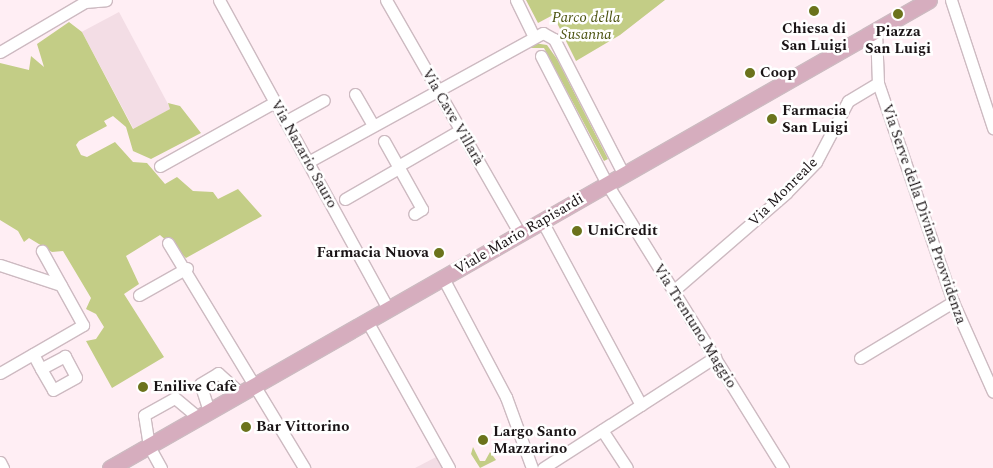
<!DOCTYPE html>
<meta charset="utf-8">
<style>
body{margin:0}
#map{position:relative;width:993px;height:468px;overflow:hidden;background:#ffeef4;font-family:Spectral,serif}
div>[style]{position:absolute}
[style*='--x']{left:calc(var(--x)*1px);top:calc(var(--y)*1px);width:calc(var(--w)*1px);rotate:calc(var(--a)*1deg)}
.built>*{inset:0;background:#f3dde5;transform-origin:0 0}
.green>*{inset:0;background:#c3cd86}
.roads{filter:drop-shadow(1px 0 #cdbac1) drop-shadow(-1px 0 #cdbac1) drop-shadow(0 1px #cdbac1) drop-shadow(0 -1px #cdbac1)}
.minor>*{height:11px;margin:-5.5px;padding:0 5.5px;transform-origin:5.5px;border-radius:5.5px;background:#fff}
.major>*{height:15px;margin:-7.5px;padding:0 7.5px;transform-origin:7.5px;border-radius:7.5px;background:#d6adbe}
.dots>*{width:14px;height:14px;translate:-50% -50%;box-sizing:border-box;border:2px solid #fff;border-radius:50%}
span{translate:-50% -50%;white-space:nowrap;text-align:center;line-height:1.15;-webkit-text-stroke:5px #fff;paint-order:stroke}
.park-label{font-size:15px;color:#4c5310;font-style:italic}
.poi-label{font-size:15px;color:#1a1416;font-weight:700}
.left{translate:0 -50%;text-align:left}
.right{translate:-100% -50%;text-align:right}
.street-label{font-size:15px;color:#1a1416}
</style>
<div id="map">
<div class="built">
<i style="left:119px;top:12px;width:110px;height:42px;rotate:62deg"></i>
<i style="clip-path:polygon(438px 456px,445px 468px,415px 468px)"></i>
</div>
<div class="green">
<i style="clip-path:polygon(526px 0,665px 0,620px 35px,576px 61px,553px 15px,538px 23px)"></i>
<i style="clip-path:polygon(69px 22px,82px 32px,133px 129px,170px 109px,168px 103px,180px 106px,201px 133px,151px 159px,133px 151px,126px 127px,113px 116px,104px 121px,107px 126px,79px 141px,76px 145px,81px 155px,87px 157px,115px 142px,133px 162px,147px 163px,165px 184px,177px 177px,193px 191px,213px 192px,218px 199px,238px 189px,262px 216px,186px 258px,160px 235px,126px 256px,139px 284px,124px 294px,164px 357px,112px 388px,86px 341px,96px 339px,104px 327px,96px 314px,86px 309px,91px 298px,63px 251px,52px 252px,29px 238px,24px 242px,18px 231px,0 220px,0 63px,29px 70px,31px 56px,44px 67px,37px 44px)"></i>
<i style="clip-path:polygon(534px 43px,547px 45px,557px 59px,608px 159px,604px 161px,544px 48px,524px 48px)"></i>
<i style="clip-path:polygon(473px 447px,480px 461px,485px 461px,490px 452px,496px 460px,480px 468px,471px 454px)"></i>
</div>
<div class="roads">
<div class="minor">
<i style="--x:219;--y:0;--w:352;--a:61.3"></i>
<i style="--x:386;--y:0;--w:270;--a:60.2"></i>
<i style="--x:516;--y:0;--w:39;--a:64"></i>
<i style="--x:951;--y:0;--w:135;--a:71.8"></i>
<i style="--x:876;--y:31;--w:52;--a:87.8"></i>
<i style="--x:878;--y:83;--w:231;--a:71.1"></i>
<i style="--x:953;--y:302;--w:98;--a:66"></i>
<i style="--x:0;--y:52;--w:99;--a:-30.5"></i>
<i style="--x:85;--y:2;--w:21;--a:-5"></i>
<i style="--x:541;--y:56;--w:144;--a:62.7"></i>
<i style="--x:607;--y:184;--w:334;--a:58.2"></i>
<i style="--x:355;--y:94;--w:36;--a:60"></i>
<i style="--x:286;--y:121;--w:43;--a:-28.9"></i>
<i style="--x:384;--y:141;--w:78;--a:60.8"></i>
<i style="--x:422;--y:209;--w:9;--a:148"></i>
<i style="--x:308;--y:162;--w:268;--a:-28.8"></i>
<i style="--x:543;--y:33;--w:13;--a:29"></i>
<i style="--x:554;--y:39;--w:153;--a:62.8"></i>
<i style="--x:160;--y:166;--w:132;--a:-29.1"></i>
<i style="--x:398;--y:166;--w:72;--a:-30.1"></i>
<i style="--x:345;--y:199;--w:62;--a:-29.9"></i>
<i style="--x:542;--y:221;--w:209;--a:61.7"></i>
<i style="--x:168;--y:243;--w:263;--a:58.8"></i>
<i style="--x:0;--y:265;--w:64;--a:18.2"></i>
<i style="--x:443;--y:278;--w:135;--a:62.1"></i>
<i style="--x:506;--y:397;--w:76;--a:69.9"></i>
<i style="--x:673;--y:291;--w:150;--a:-40.9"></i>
<i style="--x:786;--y:193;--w:43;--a:-45.9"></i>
<i style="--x:816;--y:162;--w:69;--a:-62.3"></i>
<i style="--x:848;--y:101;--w:35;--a:-31"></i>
<i style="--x:139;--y:295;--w:55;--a:-29.4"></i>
<i style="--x:367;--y:321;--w:168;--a:60.8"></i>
<i style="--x:33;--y:354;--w:17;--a:62"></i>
<i style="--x:41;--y:369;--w:24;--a:60"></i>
<i style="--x:53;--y:390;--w:26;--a:-29"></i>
<i style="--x:76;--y:377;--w:24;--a:-118"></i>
<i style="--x:65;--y:356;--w:27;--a:152"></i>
<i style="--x:860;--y:358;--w:109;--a:-31.1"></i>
<i style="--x:0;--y:373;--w:96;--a:-30"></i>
<i style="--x:83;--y:325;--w:85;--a:-119"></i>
<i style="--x:209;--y:411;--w:28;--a:-108"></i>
<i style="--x:200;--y:384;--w:21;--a:-31"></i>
<i style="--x:218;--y:373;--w:30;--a:42"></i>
<i style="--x:602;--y:430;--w:45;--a:56.7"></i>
<i style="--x:0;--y:462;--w:7;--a:63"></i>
<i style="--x:161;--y:468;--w:25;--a:-119"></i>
<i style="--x:149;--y:446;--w:31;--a:-99"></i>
<i style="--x:144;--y:415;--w:35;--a:-29"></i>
<i style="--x:175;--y:398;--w:30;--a:40"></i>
<i style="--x:543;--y:468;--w:205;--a:-32.8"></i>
</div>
<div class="major">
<i style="--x:110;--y:468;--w:943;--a:-29.74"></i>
</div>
</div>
<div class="dots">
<i style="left:814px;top:11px;background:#6b731c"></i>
<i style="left:898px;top:14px;background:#6b731c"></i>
<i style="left:750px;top:73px;background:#6b731c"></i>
<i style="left:772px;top:119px;background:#6b731c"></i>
<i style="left:577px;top:231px;background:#6b731c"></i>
<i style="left:439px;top:253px;background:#6b731c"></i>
<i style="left:143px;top:387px;background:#6b731c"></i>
<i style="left:246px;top:427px;background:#6b731c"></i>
<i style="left:483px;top:440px;background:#6b731c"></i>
</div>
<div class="park-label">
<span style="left:586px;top:26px">Parco della<br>Susanna</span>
</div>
<div class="poi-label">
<span style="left:814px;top:37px">Chiesa di<br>San Luigi</span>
<span style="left:898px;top:40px">Piazza<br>San Luigi</span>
<span class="left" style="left:760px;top:73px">Coop</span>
<span class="left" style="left:782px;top:119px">Farmacia<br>San Luigi</span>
<span class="left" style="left:587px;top:231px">UniCredit</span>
<span class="right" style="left:429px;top:253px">Farmacia Nuova</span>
<span class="left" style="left:153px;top:387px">Enilive Cafè</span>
<span class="left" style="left:256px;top:427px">Bar Vittorino</span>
<span class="left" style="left:493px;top:440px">Largo Santo<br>Mazzarino</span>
</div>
<div class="street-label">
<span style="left:453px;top:117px;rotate:60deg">Via Cave Villarà</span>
<span style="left:304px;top:154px;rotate:61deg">Via Nazario Sauro</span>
<span style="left:783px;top:192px;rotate:-45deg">Via Monreale</span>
<span style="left:924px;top:214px;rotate:71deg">Via Serve della Divina Provvidenza</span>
<span style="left:519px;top:234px;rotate:-30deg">Viale Mario Rapisardi</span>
<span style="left:695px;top:326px;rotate:58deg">Via Trentuno Maggio</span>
</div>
</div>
